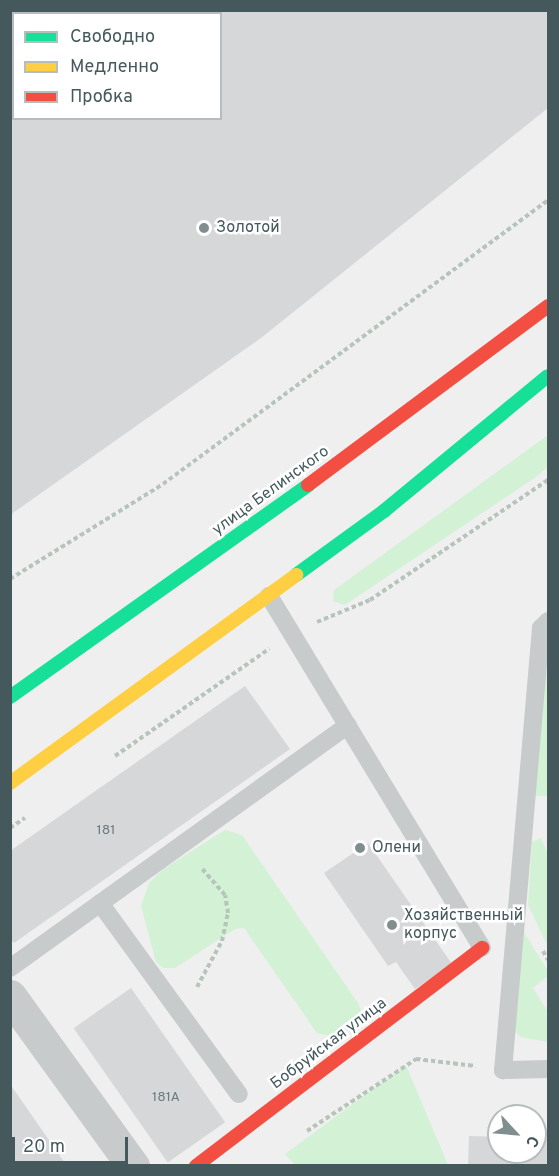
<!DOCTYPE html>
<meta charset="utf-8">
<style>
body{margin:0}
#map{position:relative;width:559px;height:1176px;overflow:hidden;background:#f0efef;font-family:Overpass,sans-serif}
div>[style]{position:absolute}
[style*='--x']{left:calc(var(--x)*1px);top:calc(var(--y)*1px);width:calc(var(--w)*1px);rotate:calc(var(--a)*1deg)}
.green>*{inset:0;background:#d2f1d5}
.building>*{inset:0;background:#d6d7d8;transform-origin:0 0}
.path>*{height:4px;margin-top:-2px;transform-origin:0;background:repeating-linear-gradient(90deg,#b6c4bc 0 4.5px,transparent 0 7.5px)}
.lane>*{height:18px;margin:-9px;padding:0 9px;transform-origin:9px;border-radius:9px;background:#c7cbcc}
.street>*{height:33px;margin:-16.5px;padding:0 16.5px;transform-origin:16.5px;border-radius:16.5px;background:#c7cbcc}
.fast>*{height:14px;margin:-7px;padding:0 7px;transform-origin:7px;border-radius:7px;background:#16e098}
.slow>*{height:14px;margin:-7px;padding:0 7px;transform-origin:7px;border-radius:7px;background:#ffcf43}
.jam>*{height:14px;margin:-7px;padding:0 7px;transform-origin:7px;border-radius:7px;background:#f24e42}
.dots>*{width:16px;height:16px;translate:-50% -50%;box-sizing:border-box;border:3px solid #fff;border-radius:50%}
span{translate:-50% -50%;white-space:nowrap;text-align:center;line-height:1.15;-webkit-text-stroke:5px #fff;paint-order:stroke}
.number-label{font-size:14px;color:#6b7a7d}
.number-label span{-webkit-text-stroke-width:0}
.poi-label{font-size:16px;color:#45595d}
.left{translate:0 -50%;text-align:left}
.street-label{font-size:16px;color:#45595d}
.frame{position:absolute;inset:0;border:12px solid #45595d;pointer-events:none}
.legend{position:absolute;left:12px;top:12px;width:210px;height:108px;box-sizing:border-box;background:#fff;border:2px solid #b5bdbe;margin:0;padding:8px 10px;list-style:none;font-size:18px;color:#45595d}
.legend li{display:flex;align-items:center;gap:12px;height:30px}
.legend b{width:30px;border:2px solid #b5bdbe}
.north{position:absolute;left:487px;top:1104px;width:60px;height:60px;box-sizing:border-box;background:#fff;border:2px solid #b5bdbe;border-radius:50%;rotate:116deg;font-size:16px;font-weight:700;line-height:24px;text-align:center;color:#45595d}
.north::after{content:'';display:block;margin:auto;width:21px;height:27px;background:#818e90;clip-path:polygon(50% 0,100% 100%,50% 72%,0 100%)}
.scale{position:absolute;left:12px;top:1137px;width:116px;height:27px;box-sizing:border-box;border:3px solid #45595d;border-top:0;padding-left:8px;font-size:18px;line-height:21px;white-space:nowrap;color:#45595d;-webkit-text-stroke:4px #fff;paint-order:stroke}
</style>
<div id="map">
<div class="green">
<i style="clip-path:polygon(548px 435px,548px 467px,533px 479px,345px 605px,333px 601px,334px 590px)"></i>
<i style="clip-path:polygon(548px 657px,548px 796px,535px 796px,546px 664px)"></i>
<i style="clip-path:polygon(225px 830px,242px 835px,358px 1003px,361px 1010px,356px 1018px,330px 1036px,317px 1033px,244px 928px,235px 929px,175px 968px,163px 968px,156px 962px,141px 906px,149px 883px,162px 870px)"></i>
<i style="clip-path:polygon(541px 838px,548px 855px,548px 947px,528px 905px,532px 842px)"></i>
<i style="clip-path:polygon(520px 926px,548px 971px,548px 976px,533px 988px,548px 1012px,548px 1042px,520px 1037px,513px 1028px)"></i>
<i style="clip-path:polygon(406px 1065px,448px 1165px,295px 1165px,285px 1154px)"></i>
</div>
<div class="building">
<i style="clip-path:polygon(evenodd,10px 10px,548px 10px,548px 108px,261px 338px,10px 515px,10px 10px,14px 14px,220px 14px,220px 118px,14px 118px,14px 14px)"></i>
<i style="clip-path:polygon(245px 686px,290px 749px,14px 943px,10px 939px,10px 851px)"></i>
<i style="clip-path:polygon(368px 843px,452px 964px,415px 989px,396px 962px,388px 966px,324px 873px)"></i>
<i style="left:131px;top:988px;width:164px;height:70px;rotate:55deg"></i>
<i style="clip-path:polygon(10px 1084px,67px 1166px,10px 1166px)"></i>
<i style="clip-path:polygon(469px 1136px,499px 1137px,499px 1152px,535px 1152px,535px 1138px,548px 1138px,548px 1166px,468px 1166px)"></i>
</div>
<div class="path">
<i style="--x:10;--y:579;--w:180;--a:-31.8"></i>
<i style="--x:163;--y:484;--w:478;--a:-36.4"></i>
<i style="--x:317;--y:622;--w:57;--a:-22.5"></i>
<i style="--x:370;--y:600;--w:215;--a:-34"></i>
<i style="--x:115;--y:756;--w:188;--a:-34.8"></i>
<i style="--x:10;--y:828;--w:18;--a:-34"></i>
<i style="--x:543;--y:951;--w:10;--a:61"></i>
<i style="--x:197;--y:987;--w:52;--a:-61.5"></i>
<i style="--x:222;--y:941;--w:29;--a:-78"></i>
<i style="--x:228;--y:913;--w:18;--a:-99"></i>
<i style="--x:225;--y:895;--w:37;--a:-131"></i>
<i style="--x:307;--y:1131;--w:131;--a:-33.4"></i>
<i style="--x:416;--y:1059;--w:60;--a:6.7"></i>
</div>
<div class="lane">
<i style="--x:269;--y:596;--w:411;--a:58.8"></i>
<i style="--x:548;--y:621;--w:10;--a:135"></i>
<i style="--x:541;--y:628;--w:444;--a:94.9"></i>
<i style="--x:503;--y:1070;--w:45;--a:-1.3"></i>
<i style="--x:100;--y:903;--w:236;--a:54"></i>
<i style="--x:10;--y:968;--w:416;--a:-35.7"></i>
</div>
<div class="street">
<i style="--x:10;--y:996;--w:210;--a:54.1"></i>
</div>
<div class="fast">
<i style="--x:296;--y:575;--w:109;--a:-36"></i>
<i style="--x:384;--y:511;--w:212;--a:-39.5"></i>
<i style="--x:10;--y:697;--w:366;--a:-35.4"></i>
</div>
<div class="slow">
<i style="--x:10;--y:783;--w:354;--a:-36"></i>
</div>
<div class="jam">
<i style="--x:308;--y:485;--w:299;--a:-36.7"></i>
<i style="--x:196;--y:1166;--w:360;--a:-37.3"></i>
</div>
<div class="dots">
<i style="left:204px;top:228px;background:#818e90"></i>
<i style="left:360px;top:848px;background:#818e90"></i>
<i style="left:392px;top:925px;background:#818e90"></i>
</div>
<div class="number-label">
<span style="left:106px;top:831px">181</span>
<span style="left:166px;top:1098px">181А</span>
</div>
<div class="poi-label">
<span class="left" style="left:216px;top:228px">Золотой</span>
<span class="left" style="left:372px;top:848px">Олени</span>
<span class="left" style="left:404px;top:925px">Хозяйственный<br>корпус</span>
</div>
<div class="street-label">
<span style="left:271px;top:491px;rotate:-36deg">улица Белинского</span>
<span style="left:329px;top:1044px;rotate:-37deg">Бобруйская улица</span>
</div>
<div class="frame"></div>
<ul class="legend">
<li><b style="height:8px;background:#16e098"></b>Свободно</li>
<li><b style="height:8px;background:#ffcf43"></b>Медленно</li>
<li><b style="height:8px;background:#f24e42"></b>Пробка</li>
</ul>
<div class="north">С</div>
<div class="scale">20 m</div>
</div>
